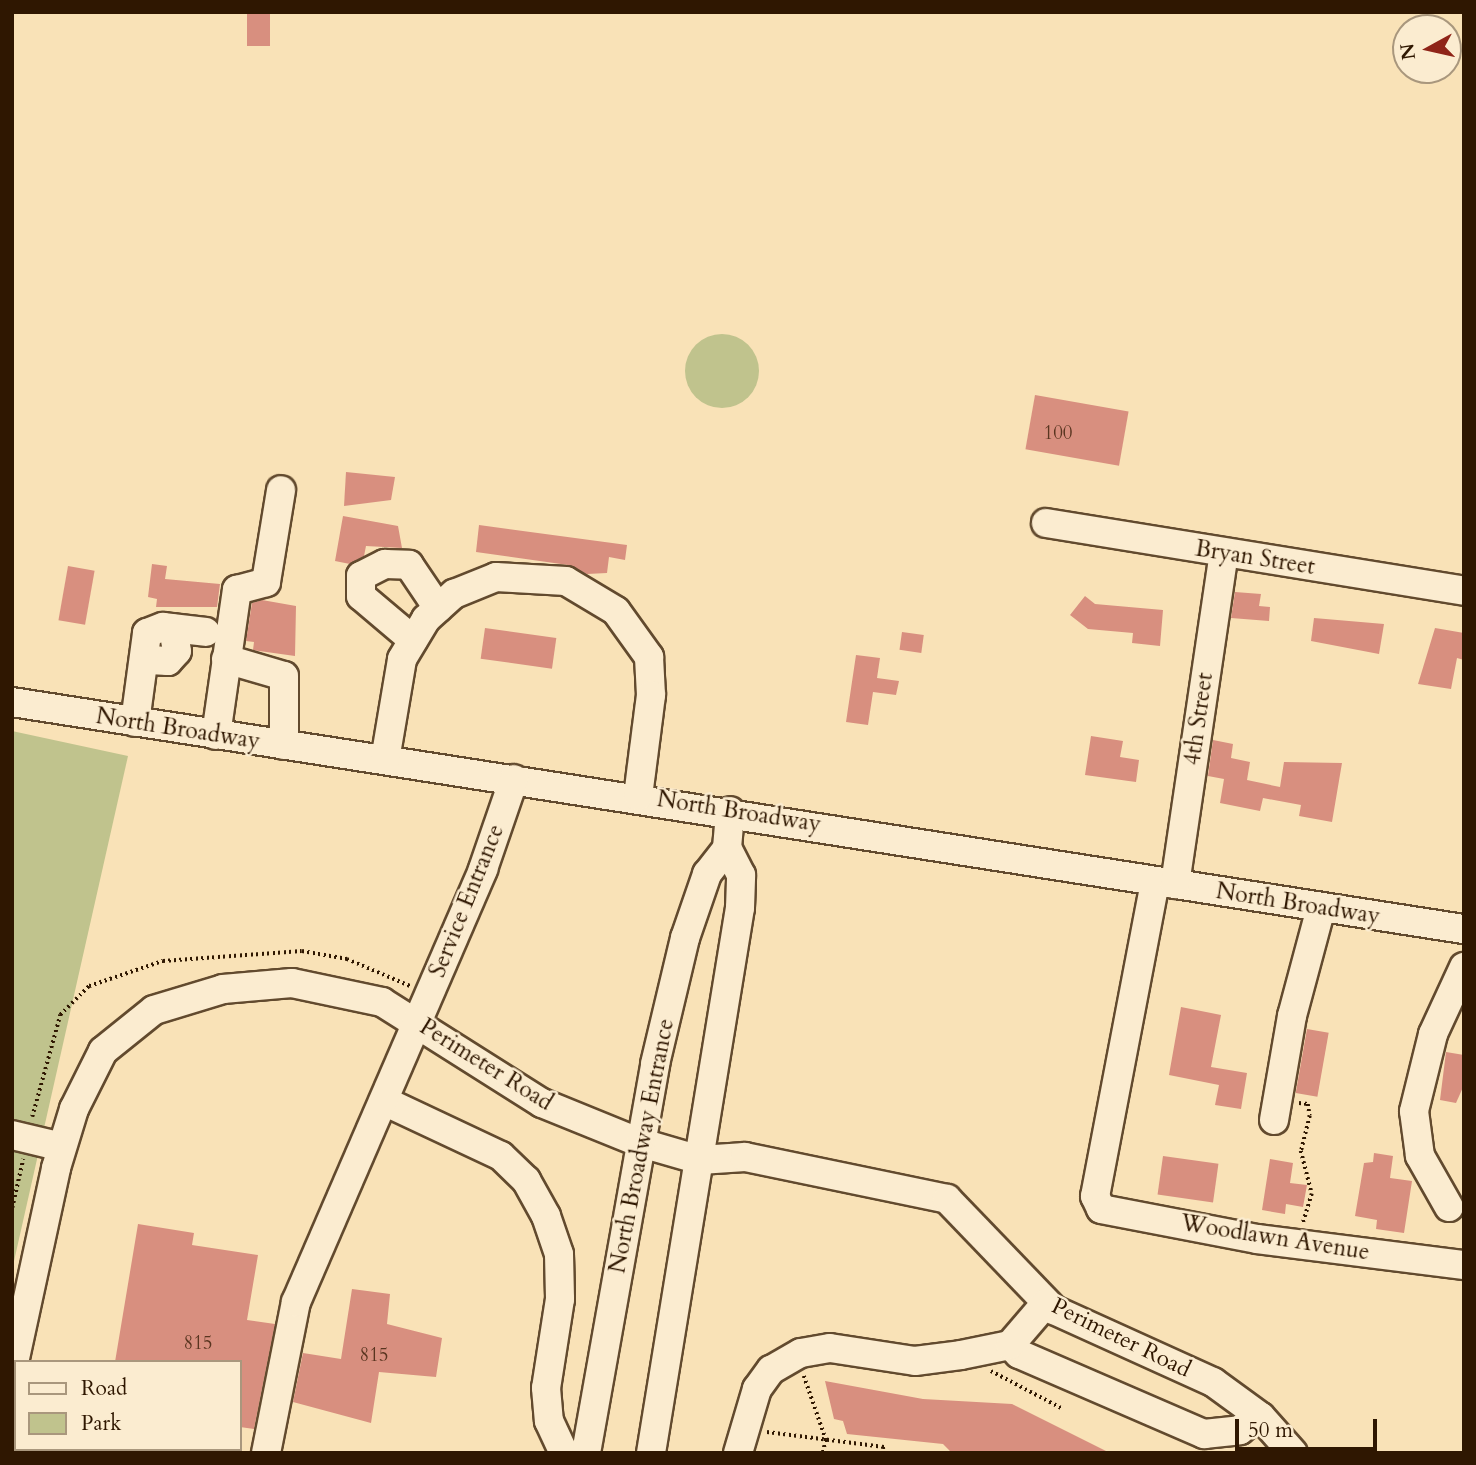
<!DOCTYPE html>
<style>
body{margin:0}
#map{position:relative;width:1476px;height:1465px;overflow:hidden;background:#f9e2b7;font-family:Cardo,serif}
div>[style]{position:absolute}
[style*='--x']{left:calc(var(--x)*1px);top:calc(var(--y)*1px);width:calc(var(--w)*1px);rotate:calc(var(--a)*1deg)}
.green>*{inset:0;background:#c0c38d}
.round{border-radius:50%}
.building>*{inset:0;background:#d88f7f;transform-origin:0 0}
.path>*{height:3.5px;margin-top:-1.75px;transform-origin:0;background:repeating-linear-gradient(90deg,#2f1701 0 2px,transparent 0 5.5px)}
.roads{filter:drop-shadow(2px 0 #624a2e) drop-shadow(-2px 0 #624a2e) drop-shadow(0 2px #624a2e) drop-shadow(0 -2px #624a2e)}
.minor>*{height:28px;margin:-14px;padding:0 14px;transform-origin:14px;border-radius:14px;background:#fbecd0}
span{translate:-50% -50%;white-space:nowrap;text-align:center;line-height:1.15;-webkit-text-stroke:5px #fbecd0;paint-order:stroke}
.number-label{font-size:19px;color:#593520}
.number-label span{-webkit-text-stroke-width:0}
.street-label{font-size:23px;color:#2f1701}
.frame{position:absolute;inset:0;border:14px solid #2f1701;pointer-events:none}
.legend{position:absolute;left:14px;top:1360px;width:228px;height:91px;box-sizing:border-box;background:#fbecd0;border:2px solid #a9977d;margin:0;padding:9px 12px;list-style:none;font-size:21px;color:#2f1701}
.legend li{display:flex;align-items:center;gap:14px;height:35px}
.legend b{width:35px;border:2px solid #a9977d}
.north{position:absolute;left:1392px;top:14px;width:70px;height:70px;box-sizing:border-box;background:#fbecd0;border:2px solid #a9977d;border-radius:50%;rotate:262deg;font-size:19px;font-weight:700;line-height:28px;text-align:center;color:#2f1701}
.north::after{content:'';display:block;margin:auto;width:24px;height:32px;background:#8f2418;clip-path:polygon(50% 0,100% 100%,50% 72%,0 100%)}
.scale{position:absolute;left:1235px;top:1419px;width:142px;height:32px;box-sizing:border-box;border:4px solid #2f1701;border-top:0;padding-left:9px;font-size:21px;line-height:24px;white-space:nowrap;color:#2f1701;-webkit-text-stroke:5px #fbecd0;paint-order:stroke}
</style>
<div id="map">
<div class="green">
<i class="round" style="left:685px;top:334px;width:74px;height:74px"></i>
<i style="clip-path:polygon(12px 731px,128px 756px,12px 1270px)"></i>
</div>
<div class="building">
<i style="left:247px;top:12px;width:23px;height:34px"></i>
<i style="left:1035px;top:395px;width:95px;height:55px;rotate:10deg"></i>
<i style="clip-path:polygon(346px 472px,395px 477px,391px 500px,344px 506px)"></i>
<i style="clip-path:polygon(343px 516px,398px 526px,402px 548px,366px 546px,364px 556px,350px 564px,335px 561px)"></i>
<i style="clip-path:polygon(479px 525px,627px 545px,625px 560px,609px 557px,607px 573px,587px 574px,568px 565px,476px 552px)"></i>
<i style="clip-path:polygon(152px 564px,167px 566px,165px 579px,220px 584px,217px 607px,156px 607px,157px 599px,148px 597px)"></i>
<i style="left:68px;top:566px;width:27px;height:55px;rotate:10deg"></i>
<i style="clip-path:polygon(1235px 592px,1261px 594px,1259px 606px,1270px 607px,1269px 621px,1231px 618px)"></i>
<i style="clip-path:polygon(1085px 596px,1095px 604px,1163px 610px,1160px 646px,1132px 643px,1133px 633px,1088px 629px,1070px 615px)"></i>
<i style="clip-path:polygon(262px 600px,296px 606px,295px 656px,253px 650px,254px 642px,246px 641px,252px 603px)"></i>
<i style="clip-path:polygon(1314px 618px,1384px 624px,1379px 654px,1311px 641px)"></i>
<i style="left:485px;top:628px;width:72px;height:31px;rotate:8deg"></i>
<i style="clip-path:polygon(1435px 628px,1464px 633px,1464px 660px,1457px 658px,1451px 689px,1418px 684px)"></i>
<i style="left:902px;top:632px;width:22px;height:18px;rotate:8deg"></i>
<i style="clip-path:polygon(856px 655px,880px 658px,877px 678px,899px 681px,896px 695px,873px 692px,868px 725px,846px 722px)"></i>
<i style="clip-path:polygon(1091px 736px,1123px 741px,1120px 757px,1139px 760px,1136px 782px,1085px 775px)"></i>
<i style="clip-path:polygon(1213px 740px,1233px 744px,1231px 758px,1250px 762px,1247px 780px,1280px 787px,1284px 762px,1342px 763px,1332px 822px,1299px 816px,1301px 805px,1263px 798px,1260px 811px,1220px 803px,1224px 779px,1208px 776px)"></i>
<i style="clip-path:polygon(1181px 1007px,1221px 1015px,1211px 1067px,1247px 1073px,1241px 1109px,1215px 1105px,1219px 1085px,1169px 1075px)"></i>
<i style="left:1307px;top:1029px;width:22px;height:65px;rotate:10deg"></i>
<i style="clip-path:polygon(1446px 1052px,1464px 1055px,1464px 1085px,1456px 1103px,1440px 1100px)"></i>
<i style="clip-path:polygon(1374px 1153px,1393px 1156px,1390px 1178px,1412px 1181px,1404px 1233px,1376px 1229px,1377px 1220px,1355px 1216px,1364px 1163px,1373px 1162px)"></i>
<i style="left:1163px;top:1156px;width:56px;height:39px;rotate:8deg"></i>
<i style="clip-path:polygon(1270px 1159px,1293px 1163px,1290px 1183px,1307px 1185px,1303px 1207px,1286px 1204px,1285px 1214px,1262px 1210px)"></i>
<i style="clip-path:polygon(138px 1224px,194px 1233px,192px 1245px,258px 1255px,247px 1320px,275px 1324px,254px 1429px,240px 1427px,240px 1362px,115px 1362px)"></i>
<i style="clip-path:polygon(352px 1289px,390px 1294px,387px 1324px,442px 1338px,436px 1377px,379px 1372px,371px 1423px,293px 1402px,303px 1353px,341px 1359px)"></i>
<i style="clip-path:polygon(825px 1381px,923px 1399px,1012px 1404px,1110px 1453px,952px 1453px,943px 1444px,847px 1434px,843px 1421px,834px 1419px)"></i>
</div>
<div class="path">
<i style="--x:1299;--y:1103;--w:9;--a:6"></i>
<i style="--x:1308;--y:1104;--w:12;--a:81"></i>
<i style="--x:1310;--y:1116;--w:36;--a:104"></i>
<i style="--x:1301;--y:1151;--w:44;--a:75.7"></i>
<i style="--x:1312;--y:1194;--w:30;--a:107"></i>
<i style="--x:32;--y:1117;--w:106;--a:-74.6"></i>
<i style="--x:60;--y:1015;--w:41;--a:-45"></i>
<i style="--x:89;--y:986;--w:78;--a:-18.7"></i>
<i style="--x:163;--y:961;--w:139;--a:-4.1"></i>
<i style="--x:302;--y:951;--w:46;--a:10.1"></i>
<i style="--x:347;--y:959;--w:69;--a:23.2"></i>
<i style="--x:12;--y:1208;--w:50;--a:-77.3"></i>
<i style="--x:991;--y:1371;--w:81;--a:27.8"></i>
<i style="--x:804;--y:1376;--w:68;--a:71"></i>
<i style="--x:826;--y:1440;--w:13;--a:103"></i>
<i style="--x:767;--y:1432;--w:118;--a:7.3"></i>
<i style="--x:884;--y:1447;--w:7;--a:117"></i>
</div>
<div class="roads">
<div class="minor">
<i style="--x:1046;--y:523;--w:423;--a:9.2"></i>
<i style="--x:413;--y:640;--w:68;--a:-139.8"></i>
<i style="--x:361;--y:596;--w:20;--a:-90"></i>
<i style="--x:361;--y:576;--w:27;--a:-27"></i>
<i style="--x:385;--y:564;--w:24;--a:2"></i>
<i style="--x:409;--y:565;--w:52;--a:56"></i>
<i style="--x:226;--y:659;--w:60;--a:16.3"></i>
<i style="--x:284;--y:676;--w:69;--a:90"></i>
<i style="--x:149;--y:660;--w:19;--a:3"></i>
<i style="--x:168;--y:661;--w:13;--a:-48"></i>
<i style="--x:177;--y:651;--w:23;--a:-100"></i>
<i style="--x:12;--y:702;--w:1470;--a:8.89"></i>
<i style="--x:135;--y:722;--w:90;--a:-82.3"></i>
<i style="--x:147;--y:633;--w:17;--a:-21"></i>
<i style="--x:163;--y:627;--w:43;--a:6.6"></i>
<i style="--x:216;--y:735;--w:147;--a:-81.8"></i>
<i style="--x:237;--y:590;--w:30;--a:-15"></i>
<i style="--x:266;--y:582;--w:93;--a:-80.7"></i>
<i style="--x:385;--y:760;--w:102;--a:-80.4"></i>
<i style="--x:402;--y:659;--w:47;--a:-59"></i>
<i style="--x:426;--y:619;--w:38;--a:-42"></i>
<i style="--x:454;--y:594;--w:45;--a:-22"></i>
<i style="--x:496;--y:577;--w:70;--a:3.3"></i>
<i style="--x:566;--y:581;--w:58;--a:31"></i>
<i style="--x:616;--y:611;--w:57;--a:54.3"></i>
<i style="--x:649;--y:657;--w:38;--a:87"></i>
<i style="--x:651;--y:695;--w:102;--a:97.3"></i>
<i style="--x:1155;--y:882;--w:320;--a:100.8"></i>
<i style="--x:1095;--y:1196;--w:14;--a:65"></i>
<i style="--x:1101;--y:1209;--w:159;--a:10.9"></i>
<i style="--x:1257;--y:1239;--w:209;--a:7.2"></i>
<i style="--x:1175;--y:884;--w:334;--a:-81.6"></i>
<i style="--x:384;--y:1101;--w:129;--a:25.2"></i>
<i style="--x:501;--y:1156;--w:35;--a:44"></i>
<i style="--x:526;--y:1180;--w:41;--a:60.9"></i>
<i style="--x:546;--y:1216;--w:40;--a:71.1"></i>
<i style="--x:559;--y:1254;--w:45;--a:88.7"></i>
<i style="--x:560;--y:1299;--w:90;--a:98.9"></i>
<i style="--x:546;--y:1388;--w:33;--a:85"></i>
<i style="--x:549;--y:1421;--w:35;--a:65"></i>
<i style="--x:1274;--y:1120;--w:106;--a:-80.2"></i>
<i style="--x:1292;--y:1016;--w:112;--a:-75"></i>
<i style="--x:12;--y:1135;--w:51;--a:13.5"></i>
<i style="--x:1449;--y:1207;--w:59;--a:-119.6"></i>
<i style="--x:1420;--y:1156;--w:45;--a:-97.6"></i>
<i style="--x:1414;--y:1111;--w:79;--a:-76.1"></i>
<i style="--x:1433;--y:1034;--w:74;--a:-65.2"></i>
<i style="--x:1010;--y:1345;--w:13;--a:45"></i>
<i style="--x:1019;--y:1354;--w:202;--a:23.4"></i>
<i style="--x:1204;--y:1434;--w:36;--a:-6"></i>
<i style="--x:1240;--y:1430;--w:23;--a:-40"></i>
<i style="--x:12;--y:1372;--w:209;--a:-77.8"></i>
<i style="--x:56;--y:1168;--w:62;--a:-73"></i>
<i style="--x:74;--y:1109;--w:65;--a:-63.4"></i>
<i style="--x:103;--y:1051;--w:65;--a:-38.8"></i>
<i style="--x:154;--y:1010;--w:72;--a:-16.9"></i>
<i style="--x:223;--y:989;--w:69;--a:-5"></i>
<i style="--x:292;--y:983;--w:92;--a:11.9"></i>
<i style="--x:382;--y:1002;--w:189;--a:32.3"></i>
<i style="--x:542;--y:1103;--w:104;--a:22.1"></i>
<i style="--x:638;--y:1142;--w:65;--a:16.2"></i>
<i style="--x:700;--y:1160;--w:45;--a:-3.8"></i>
<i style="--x:745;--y:1157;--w:206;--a:11.7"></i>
<i style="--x:947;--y:1199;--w:154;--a:46.1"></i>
<i style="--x:1054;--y:1310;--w:175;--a:24.4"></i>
<i style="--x:1213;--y:1382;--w:59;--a:36.1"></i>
<i style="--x:1261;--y:1417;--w:48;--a:48.4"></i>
<i style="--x:12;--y:1444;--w:4;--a:0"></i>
<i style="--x:46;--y:1449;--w:22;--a:10"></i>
<i style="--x:266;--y:1453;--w:154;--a:-78.8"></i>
<i style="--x:296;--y:1302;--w:472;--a:-66.6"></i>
<i style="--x:483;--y:869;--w:95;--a:-71"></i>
<i style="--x:586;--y:1453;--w:395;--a:-79.9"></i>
<i style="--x:655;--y:1064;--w:130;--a:-76.6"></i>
<i style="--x:685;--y:938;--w:68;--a:-71"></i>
<i style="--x:707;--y:874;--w:33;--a:-52"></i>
<i style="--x:651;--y:1453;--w:552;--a:-80.73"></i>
<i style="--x:740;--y:908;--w:33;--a:-88"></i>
<i style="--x:741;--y:875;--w:30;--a:-117"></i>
<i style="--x:727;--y:848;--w:37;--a:-85"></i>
<i style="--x:738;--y:1453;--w:67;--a:-73.5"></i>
<i style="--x:757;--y:1389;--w:24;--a:-54"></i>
<i style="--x:771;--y:1370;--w:34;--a:-30"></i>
<i style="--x:801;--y:1353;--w:29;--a:-10"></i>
<i style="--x:830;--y:1348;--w:86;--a:8.7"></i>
<i style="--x:915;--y:1361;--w:46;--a:-7.4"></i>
<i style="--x:961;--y:1355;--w:50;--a:-11.5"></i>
<i style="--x:1010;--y:1345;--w:55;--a:-49.4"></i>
</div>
</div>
<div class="number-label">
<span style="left:1058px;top:434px">100</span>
<span style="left:198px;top:1344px">815</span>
<span style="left:374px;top:1356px">815</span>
</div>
<div class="street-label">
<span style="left:1255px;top:558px;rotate:9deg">Bryan Street</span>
<span style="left:1199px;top:719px;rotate:-82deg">4th Street</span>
<span style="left:178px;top:729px;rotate:9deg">North Broadway</span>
<span style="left:739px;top:812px;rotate:9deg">North Broadway</span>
<span style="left:467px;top:901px;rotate:-68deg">Service Entrance</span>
<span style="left:1298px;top:904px;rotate:9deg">North Broadway</span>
<span style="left:486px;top:1065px;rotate:32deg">Perimeter Road</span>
<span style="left:642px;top:1146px;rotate:-79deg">North Broadway Entrance</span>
<span style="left:1275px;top:1238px;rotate:9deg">Woodlawn Avenue</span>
<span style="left:1121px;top:1338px;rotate:26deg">Perimeter Road</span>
</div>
<div class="frame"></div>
<ul class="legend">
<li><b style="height:9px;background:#fbecd0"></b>Road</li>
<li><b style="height:19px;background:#c0c38d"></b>Park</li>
</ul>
<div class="north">N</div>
<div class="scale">50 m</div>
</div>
